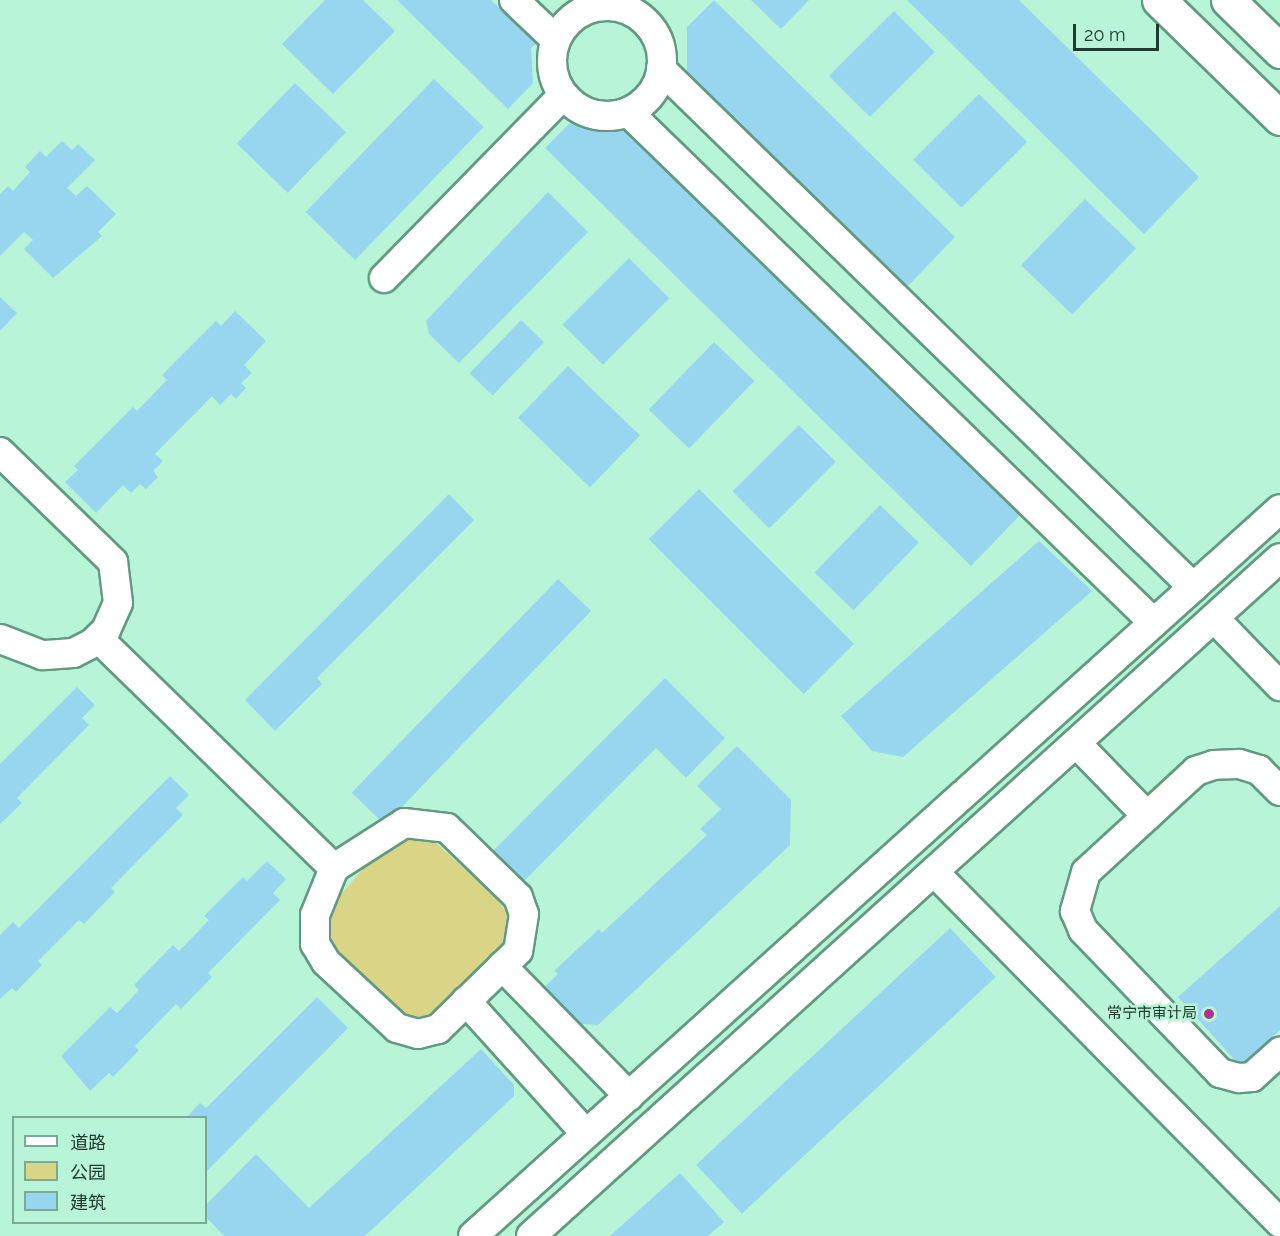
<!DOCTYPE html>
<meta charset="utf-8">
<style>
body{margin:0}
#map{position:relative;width:1280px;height:1236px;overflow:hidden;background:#b8f4d8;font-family:Raleway,"Noto Sans SC",sans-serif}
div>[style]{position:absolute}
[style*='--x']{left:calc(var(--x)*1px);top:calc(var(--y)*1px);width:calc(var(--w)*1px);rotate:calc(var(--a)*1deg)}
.green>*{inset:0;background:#dad486}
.building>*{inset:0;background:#98d6ef;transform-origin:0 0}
.roads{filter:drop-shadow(2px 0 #619a81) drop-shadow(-2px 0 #619a81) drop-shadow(0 2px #619a81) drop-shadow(0 -2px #619a81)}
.minor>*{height:28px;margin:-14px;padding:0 14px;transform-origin:14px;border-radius:14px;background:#fff}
.minor>.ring{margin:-14px;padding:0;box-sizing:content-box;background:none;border:28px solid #fff;border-radius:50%}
.major>*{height:33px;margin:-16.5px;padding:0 16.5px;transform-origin:16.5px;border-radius:16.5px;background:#fff}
.dots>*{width:16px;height:16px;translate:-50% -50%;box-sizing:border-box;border:3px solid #b8f4d8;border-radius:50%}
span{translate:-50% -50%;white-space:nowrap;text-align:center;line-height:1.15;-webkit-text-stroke:5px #b8f4d8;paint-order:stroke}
.poi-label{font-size:15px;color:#21392e}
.right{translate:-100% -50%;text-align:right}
.legend{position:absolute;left:12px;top:1116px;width:195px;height:108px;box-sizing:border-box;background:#b8f4d8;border:2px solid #7ca994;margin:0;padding:8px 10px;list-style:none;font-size:18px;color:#21392e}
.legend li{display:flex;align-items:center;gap:12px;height:30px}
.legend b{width:30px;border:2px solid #7ca994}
.scale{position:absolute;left:1073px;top:24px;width:86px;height:27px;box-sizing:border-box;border:3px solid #21392e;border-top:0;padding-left:8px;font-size:18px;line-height:21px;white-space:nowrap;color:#21392e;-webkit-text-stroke:4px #b8f4d8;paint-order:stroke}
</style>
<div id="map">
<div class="green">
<i style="clip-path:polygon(421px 839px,436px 843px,494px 895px,510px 917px,504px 949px,436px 1015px,414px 1020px,399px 1015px,331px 947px,331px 919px,337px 899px,375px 855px,406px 840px)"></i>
</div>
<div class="building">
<i style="clip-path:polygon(325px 0,363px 0,395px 31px,333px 94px,282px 44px)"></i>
<i style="clip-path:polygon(397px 0,491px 0,536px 44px,531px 48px,533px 83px,508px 109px)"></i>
<i style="clip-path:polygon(714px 0,955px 237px,905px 289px,687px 74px,687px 27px)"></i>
<i style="clip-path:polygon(751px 0,809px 0,781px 29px)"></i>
<i style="clip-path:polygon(907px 0,1019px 0,1199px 177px,1144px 234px)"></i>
<i style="left:894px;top:11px;width:58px;height:92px;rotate:45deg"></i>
<i style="left:434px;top:79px;width:69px;height:185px;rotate:44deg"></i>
<i style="left:295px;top:83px;width:71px;height:84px;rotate:44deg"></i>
<i style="left:979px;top:94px;width:68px;height:93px;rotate:45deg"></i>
<i style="clip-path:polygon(578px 115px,616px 118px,1024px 511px,971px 566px,545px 148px)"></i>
<i style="clip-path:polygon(62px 141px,72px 150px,78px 144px,95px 160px,67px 188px,76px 196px,87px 186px,116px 214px,98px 232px,102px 236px,53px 278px,24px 249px,33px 240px,24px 232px,0 256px,0 194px,8px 186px,13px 191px,30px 172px,25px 167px,40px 151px,46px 157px)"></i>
<i style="clip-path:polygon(548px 192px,588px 232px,459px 363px,429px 334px,426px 321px)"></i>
<i style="left:1085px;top:199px;width:71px;height:92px;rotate:44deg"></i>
<i style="left:629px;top:258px;width:57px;height:94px;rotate:45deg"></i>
<i style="clip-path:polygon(0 297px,17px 313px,0 331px)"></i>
<i style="clip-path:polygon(235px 311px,266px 341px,244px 365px,252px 373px,241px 383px,246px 388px,236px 399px,231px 394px,220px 405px,212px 396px,155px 454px,163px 461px,153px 471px,158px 477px,146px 489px,140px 484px,131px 493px,123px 485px,96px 513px,65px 482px,78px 470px,74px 466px,133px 407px,137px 411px,167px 380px,162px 375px,216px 321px,221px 326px)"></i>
<i style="left:521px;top:320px;width:32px;height:74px;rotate:44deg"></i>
<i style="left:714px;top:342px;width:56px;height:94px;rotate:44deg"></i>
<i style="left:568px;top:366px;width:100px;height:72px;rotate:44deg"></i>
<i style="left:799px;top:425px;width:52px;height:94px;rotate:45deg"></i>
<i style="left:699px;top:489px;width:219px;height:71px;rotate:45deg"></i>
<i style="clip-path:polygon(449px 494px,474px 520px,317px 678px,322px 684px,275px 731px,245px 700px)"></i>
<i style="left:880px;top:505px;width:54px;height:94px;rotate:44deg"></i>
<i style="clip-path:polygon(1039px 541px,1092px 591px,903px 757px,872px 751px,841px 716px)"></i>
<i style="left:558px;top:579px;width:46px;height:297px;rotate:44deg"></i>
<i style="clip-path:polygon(665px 678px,725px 738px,686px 778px,656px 748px,522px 883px,491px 853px)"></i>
<i style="clip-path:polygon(77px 687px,95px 705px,82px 718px,89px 725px,17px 798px,22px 803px,0 824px,0 764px)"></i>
<i style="clip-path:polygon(737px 746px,791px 800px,790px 845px,598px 1025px,571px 1023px,540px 991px,558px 974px,554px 971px,599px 929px,602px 933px,707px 835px,700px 829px,721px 809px,697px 786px)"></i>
<i style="clip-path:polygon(170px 776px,189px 795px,176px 808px,183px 815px,111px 888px,115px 892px,84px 924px,79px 920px,38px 961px,42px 965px,16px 992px,12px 988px,0 999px,0 935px,13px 922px,19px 928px)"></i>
<i style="clip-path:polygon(267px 861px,286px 879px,273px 893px,280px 900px,208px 973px,212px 977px,181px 1009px,176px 1004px,135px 1046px,139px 1050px,113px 1077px,109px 1073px,90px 1091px,61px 1056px,110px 1007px,117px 1013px,139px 990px,134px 985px,173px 945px,179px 951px,209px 920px,204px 916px,243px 877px,247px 881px)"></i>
<i style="clip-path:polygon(1280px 906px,1280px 1030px,1240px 1066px,1178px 997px)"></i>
<i style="left:950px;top:928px;width:67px;height:347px;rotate:47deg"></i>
<i style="clip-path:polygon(317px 997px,348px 1028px,206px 1172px,206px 1118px,186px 1118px,200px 1103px,206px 1108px)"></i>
<i style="clip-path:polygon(481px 1049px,514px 1085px,514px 1096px,365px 1236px,224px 1236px,206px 1217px,206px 1205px,256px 1154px,309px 1208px)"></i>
<i style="clip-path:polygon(680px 1173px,724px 1222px,708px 1236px,610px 1236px)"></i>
</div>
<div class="roads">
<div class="minor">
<i style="--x:514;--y:0;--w:58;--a:43.6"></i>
<i class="ring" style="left:552px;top:6px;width:82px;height:82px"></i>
<i style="--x:661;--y:69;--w:743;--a:44.24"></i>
<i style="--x:628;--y:112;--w:733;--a:44.17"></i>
<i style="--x:384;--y:278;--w:256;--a:-45.6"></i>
<i style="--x:0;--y:452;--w:158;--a:44.2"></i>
<i style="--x:113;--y:562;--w:41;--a:83"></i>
<i style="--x:118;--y:603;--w:30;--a:114"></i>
<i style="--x:106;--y:630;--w:18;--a:135"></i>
<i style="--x:93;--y:643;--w:22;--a:153"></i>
<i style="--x:73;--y:653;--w:31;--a:176"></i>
<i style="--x:42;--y:655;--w:45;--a:-159.1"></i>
<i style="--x:1214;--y:618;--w:95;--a:45.9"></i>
<i style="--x:98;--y:638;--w:330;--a:44.3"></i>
<i style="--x:1076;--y:743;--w:102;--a:45.8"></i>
<i style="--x:1280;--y:791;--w:30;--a:-135"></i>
<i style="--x:1259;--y:770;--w:21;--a:-163"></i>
<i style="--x:1239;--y:764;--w:25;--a:178"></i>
<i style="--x:1214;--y:765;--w:19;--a:162"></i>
<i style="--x:1196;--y:771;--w:149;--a:137.4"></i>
<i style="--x:1086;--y:872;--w:41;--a:105.8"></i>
<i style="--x:1075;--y:911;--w:21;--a:67"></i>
<i style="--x:1083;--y:930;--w:198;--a:46.2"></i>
<i style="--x:1220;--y:1073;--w:20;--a:15"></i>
<i style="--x:1239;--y:1078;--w:13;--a:-4"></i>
<i style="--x:1252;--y:1077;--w:38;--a:-42"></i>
<i style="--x:404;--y:823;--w:43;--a:6.6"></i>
<i style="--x:447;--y:828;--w:99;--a:44.2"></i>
<i style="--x:518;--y:897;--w:18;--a:71"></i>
<i style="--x:524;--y:914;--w:37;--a:99"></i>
<i style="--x:518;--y:951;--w:112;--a:135.7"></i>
<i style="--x:438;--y:1029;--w:21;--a:166"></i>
<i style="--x:418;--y:1034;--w:22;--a:-164"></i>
<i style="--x:397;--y:1028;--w:97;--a:-137.1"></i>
<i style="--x:326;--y:962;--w:21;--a:-121"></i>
<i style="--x:315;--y:944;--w:29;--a:-90"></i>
<i style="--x:315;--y:915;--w:51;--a:-68"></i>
<i style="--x:334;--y:868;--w:83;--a:-32.7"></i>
<i style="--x:934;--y:872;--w:493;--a:45.4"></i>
<i style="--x:502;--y:966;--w:182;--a:45.7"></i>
<i style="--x:466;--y:1001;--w:179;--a:47.9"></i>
<i style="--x:473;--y:1236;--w:1086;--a:-42.01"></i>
<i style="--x:531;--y:1236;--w:1010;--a:-42.15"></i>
</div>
<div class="major">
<i style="--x:1159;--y:0;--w:169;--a:44.3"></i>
<i style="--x:1228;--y:0;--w:73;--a:44.4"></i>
</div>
</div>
<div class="dots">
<i style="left:1209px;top:1014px;background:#b03485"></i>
</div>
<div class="poi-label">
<span class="right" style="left:1197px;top:1014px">常宁市审计局</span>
</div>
<ul class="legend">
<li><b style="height:8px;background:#fff"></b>道路</li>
<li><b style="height:16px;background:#dad486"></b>公园</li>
<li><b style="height:16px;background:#98d6ef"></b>建筑</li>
</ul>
<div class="scale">20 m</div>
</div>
